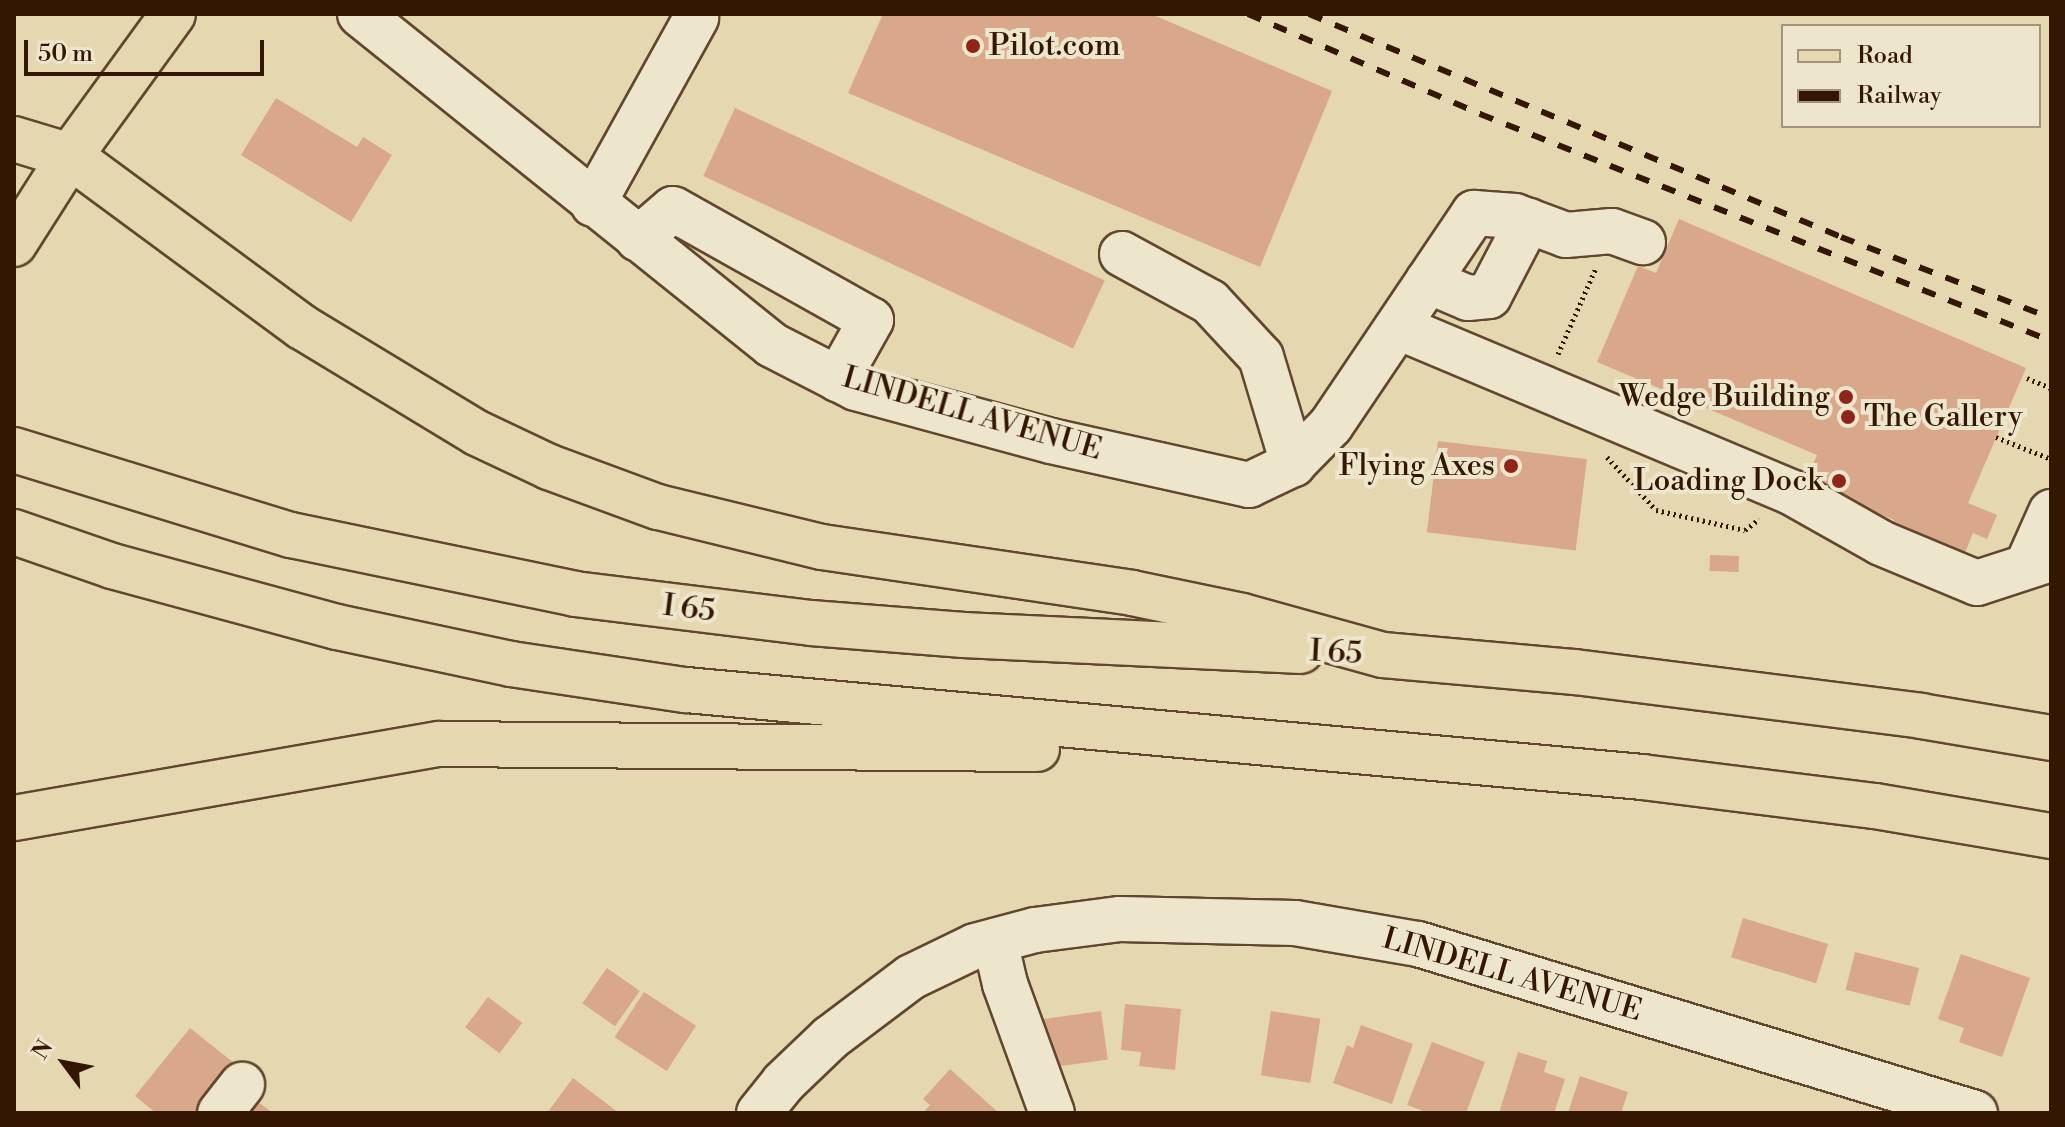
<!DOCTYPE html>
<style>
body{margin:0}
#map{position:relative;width:2065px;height:1127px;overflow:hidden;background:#e5d8b0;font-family:"Libre Bodoni",serif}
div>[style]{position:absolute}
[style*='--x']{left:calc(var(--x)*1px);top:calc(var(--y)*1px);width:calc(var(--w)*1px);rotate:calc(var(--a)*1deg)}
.building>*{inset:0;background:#d9a78a;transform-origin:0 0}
.path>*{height:5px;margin-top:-2.5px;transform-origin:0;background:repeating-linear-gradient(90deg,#331703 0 2px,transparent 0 6px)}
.roads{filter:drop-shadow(2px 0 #60472e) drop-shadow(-2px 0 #60472e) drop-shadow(0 2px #60472e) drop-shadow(0 -2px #60472e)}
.minor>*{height:44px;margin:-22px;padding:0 22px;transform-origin:22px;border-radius:22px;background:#eee6cc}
.major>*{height:44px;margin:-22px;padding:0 22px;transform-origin:22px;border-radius:22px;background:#e5d8b0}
.highway>*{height:44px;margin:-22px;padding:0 22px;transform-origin:22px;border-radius:22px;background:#e5d8b0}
.rail>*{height:6px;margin-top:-3px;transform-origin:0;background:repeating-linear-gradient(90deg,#331703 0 14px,transparent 0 28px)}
.dots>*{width:22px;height:22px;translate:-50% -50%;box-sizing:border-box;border:4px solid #eee6cc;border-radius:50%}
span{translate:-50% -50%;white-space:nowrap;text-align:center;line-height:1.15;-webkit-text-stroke:8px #eee6cc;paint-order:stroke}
.poi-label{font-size:30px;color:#331703}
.left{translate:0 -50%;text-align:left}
.right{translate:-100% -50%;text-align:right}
.street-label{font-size:30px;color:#331703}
.frame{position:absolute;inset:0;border:16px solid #331703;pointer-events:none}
.legend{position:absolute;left:1781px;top:24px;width:260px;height:104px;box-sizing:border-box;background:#eee6cc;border:2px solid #a3937c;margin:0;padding:10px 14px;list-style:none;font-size:24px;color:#331703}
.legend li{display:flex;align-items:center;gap:16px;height:40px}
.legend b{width:40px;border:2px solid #a3937c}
.north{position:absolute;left:24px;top:1023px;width:80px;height:80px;-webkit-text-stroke:6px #eee6cc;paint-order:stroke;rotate:302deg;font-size:22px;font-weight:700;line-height:32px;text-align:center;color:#331703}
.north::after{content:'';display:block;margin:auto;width:28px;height:36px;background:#331703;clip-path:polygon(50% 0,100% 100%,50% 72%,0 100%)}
.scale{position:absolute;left:24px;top:40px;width:240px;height:36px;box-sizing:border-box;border:4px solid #331703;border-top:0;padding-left:10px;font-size:24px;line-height:28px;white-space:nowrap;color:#331703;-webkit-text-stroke:6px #eee6cc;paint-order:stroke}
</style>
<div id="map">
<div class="building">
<i style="clip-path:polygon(883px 14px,1151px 14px,1332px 91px,1260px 267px,848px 93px)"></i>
<i style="clip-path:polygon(276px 98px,357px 147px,363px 137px,392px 155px,351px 222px,241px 155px)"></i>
<i style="left:735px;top:108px;width:408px;height:75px;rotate:25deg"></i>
<i style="clip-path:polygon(1679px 219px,2026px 368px,1968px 503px,1997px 515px,1987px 539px,1973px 533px,1961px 563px,1889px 532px,1894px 520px,1805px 482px,1817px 455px,1597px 362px,1638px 266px,1656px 273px)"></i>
<i style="left:1438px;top:441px;width:150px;height:92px;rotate:7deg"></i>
<i style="left:1710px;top:555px;width:29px;height:16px;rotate:2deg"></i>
<i style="left:1743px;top:918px;width:89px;height:41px;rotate:17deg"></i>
<i style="left:1855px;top:952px;width:66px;height:39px;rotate:14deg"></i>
<i style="clip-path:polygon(1961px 954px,2030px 978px,2002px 1057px,1959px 1042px,1964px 1028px,1938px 1019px)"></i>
<i style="left:607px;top:968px;width:40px;height:43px;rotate:35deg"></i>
<i style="left:644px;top:992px;width:62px;height:54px;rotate:33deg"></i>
<i style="left:488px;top:997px;width:43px;height:38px;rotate:37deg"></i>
<i style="clip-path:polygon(1125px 1004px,1181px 1009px,1175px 1070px,1139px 1066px,1141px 1052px,1121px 1050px)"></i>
<i style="left:1101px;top:1011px;width:49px;height:60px;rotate:82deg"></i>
<i style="left:1271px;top:1011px;width:50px;height:65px;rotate:9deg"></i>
<i style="clip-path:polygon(1361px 1025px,1413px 1044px,1392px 1104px,1333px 1083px,1347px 1045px,1353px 1048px)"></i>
<i style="clip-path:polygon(190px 1028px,234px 1063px,194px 1113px,156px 1113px,135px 1096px)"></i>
<i style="clip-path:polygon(1432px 1042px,1485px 1062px,1466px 1113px,1429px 1113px,1407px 1105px)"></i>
<i style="clip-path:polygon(1518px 1052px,1547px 1061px,1544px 1072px,1565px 1079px,1554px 1113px,1499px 1113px)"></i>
<i style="clip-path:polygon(950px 1069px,999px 1113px,923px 1113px,930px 1105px,923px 1099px)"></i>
<i style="clip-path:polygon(1580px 1076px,1628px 1092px,1621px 1113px,1568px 1113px)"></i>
<i style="clip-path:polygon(573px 1078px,619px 1113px,547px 1113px)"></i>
<i style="clip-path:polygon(250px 1096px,273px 1113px,237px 1113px)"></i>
</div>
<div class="path">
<i style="--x:1558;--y:354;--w:94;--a:-66.2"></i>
<i style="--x:2027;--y:378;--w:26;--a:23"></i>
<i style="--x:1996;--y:437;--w:59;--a:21.8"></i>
<i style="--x:1607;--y:457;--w:72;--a:47.2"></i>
<i style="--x:1656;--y:510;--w:91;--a:12.7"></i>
<i style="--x:1745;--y:530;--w:18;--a:-38"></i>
</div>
<div class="roads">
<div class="minor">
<i style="--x:360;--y:14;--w:528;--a:38.78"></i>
<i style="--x:772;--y:345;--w:94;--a:27.1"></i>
<i style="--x:856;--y:388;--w:202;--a:15.2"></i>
<i style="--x:1051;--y:441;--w:203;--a:12.5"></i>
<i style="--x:1249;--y:485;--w:49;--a:-25.5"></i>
<i style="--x:1293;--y:464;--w:54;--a:-45.7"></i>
<i style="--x:1331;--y:425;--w:256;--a:-56"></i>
<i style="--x:1474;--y:213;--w:41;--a:4.2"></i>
<i style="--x:1515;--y:216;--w:54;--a:20.4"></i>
<i style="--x:1566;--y:235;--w:46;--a:-5"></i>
<i style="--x:1612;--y:231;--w:33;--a:20"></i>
<i style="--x:593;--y:204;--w:213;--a:-61"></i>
<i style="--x:638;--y:239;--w:46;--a:-40.6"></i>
<i style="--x:673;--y:209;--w:227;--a:29.3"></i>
<i style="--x:871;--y:320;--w:68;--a:119.2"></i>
<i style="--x:1122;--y:254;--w:100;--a:28.6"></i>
<i style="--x:1210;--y:302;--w:75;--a:47.2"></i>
<i style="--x:1261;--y:357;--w:112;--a:73.3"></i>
<i style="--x:1428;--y:281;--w:43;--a:23"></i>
<i style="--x:1468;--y:298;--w:21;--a:-5"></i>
<i style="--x:1489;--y:296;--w:85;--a:-62.5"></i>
<i style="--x:1398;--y:327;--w:426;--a:22.8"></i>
<i style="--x:1791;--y:492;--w:103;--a:29.5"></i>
<i style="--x:1881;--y:543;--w:104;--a:22.6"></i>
<i style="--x:1977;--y:583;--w:78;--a:-18"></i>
<i style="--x:2027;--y:566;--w:59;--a:-66"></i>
<i style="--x:995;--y:941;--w:44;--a:76.9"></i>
<i style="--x:1005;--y:984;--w:137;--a:70"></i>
<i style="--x:220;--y:1113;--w:36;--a:-52"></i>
<i style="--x:759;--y:1113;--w:38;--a:-51"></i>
<i style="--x:783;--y:1083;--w:65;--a:-43.8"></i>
<i style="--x:830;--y:1038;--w:101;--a:-37"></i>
<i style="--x:911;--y:977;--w:71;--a:-25.8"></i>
<i style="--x:975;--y:946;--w:62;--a:-14.9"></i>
<i style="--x:1035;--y:930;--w:86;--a:-7.4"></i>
<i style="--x:1120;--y:919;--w:175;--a:1.3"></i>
<i style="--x:1295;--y:923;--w:125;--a:9.7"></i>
<i style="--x:1418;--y:944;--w:582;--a:16.88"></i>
</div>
<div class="major">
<i style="--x:14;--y:244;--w:104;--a:-57.5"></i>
<i style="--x:70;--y:156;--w:175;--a:-54"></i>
</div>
<div class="highway">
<i style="--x:14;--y:139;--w:59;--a:16.9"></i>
<i style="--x:70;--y:156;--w:288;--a:36.4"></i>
<i style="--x:302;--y:327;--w:205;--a:31.2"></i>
<i style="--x:477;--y:433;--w:80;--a:25.3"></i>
<i style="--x:549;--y:467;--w:116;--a:20.2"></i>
<i style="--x:658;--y:507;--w:169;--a:13.7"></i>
<i style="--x:822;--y:547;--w:313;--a:8.4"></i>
<i style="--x:1132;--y:593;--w:112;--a:11.8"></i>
<i style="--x:1242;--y:616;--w:146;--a:15.5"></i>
<i style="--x:1383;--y:655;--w:193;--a:5.1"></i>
<i style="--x:1575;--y:672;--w:349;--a:7.2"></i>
<i style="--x:1921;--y:716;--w:132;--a:9.6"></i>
<i style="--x:14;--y:450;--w:290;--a:17.1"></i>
<i style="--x:291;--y:535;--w:290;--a:11.7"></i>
<i style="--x:575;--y:594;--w:238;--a:7"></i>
<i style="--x:811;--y:623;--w:153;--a:4.5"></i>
<i style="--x:964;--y:635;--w:337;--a:2.7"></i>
<i style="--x:14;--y:532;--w:104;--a:19.1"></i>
<i style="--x:112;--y:566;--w:233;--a:15.2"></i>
<i style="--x:337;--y:627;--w:178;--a:12"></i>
<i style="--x:511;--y:664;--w:177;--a:8.5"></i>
<i style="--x:686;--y:690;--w:960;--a:5.2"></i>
<i style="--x:1642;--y:777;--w:235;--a:7.1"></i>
<i style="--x:1875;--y:806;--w:179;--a:9.7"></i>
<i style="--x:14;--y:818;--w:431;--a:-9.9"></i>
<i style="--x:439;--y:744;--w:598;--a:0.48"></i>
</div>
</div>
<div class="rail">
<i style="--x:1248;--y:14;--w:253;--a:23.3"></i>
<i style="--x:1480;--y:114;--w:614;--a:21.68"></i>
<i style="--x:1309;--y:14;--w:577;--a:22.74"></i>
<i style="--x:1841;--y:237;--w:225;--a:21.1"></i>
</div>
<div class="dots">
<i style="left:973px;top:46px;background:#8f2418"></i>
<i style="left:1846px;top:397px;background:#8f2418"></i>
<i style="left:1848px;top:417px;background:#8f2418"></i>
<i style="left:1511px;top:466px;background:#8f2418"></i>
<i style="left:1839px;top:481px;background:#8f2418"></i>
</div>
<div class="poi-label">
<span class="left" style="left:989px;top:46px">Pilot.com</span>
<span class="right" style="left:1830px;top:397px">Wedge Building</span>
<span class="left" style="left:1864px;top:417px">The Gallery</span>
<span class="right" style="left:1495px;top:466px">Flying Axes</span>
<span class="right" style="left:1823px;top:481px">Loading Dock</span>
</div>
<div class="street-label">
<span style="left:972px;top:414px;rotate:16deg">LINDELL AVENUE</span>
<span style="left:689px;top:609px;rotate:7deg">I 65</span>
<span style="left:1336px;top:653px;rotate:3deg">I 65</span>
<span style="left:1512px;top:975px;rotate:16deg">LINDELL AVENUE</span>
</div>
<div class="frame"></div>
<ul class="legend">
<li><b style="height:10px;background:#e5d8b0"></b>Road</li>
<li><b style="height:10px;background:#331703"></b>Railway</li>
</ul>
<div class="north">N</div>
<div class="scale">50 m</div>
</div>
